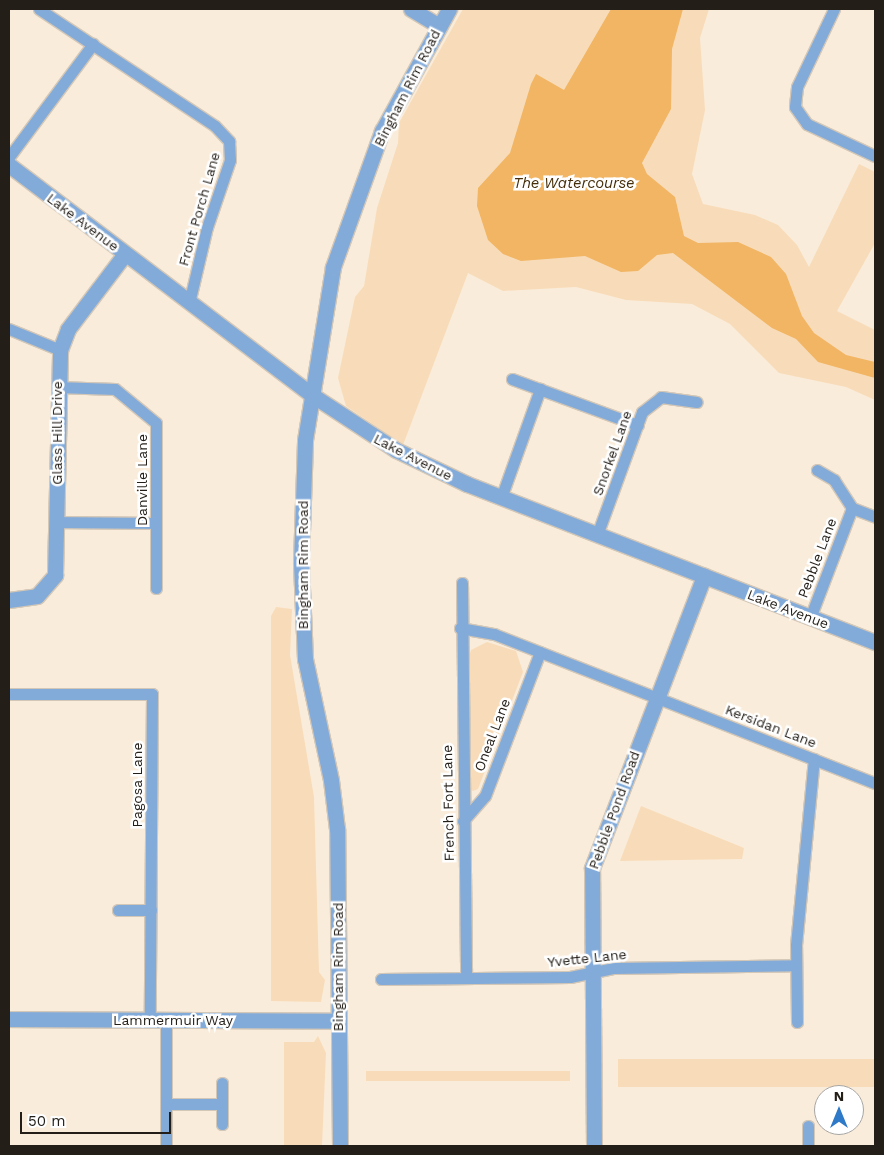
<!DOCTYPE html>
<style>
body{margin:0}
#map{position:relative;width:884px;height:1155px;overflow:hidden;background:#faecda;font-family:"Work Sans",sans-serif}
div>[style]{position:absolute}
[style*='--x']{left:calc(var(--x)*1px);top:calc(var(--y)*1px);width:calc(var(--w)*1px);rotate:calc(var(--a)*1deg)}
.green>*{inset:0;background:#f8dcb9;transform-origin:0 0}
.water>*{inset:0;background:#f1b563}
.roads{filter:drop-shadow(1px 0 #d3c7b7) drop-shadow(-1px 0 #d3c7b7) drop-shadow(0 1px #d3c7b7) drop-shadow(0 -1px #d3c7b7)}
.service>*{height:11px;margin:-5.5px;padding:0 5.5px;transform-origin:5.5px;border-radius:5.5px;background:#83abda}
.minor>*{height:15px;margin:-7.5px;padding:0 7.5px;transform-origin:7.5px;border-radius:7.5px;background:#83abda}
.tertiary>*{height:15px;margin:-7.5px;padding:0 7.5px;transform-origin:7.5px;border-radius:7.5px;background:#83abda}
span{translate:-50% -50%;white-space:nowrap;text-align:center;line-height:1.15;-webkit-text-stroke:5px #fff;paint-order:stroke}
.street-label{font-size:14px;color:#231e18}
.water-label{font-size:15px;color:#452e09;font-style:italic}
.frame{position:absolute;inset:0;border:10px solid #231e18;pointer-events:none}
.north{position:absolute;left:814px;top:1085px;width:50px;height:50px;box-sizing:border-box;background:#fff;border:1px solid #a7a5a3;border-radius:50%;rotate:0deg;font-size:14px;font-weight:700;line-height:20px;text-align:center;color:#231e18}
.north::after{content:'';display:block;margin:auto;width:18px;height:22px;background:#2f79c9;clip-path:polygon(50% 0,100% 100%,50% 72%,0 100%)}
.scale{position:absolute;left:20px;top:1112px;width:151px;height:22px;box-sizing:border-box;border:2px solid #231e18;border-top:0;padding-left:6px;font-size:15px;line-height:18px;white-space:nowrap;color:#231e18;-webkit-text-stroke:4px #fff;paint-order:stroke}
</style>
<div id="map">
<div class="green">
<i style="clip-path:polygon(463px 9px,709px 9px,700px 38px,705px 110px,692px 174px,703px 204px,755px 215px,778px 225px,797px 245px,809px 267px,859px 164px,875px 172px,875px 243px,837px 311px,875px 330px,875px 400px,846px 387px,779px 373px,730px 324px,692px 304px,626px 300px,576px 287px,503px 291px,468px 273px,403px 445px,346px 406px,338px 378px,355px 297px,364px 286px,377px 208px,398px 143px,399px 123px)"></i>
<i style="clip-path:polygon(276px 607px,292px 609px,290px 655px,314px 797px,319px 972px,325px 980px,321px 1002px,271px 1001px,271px 616px)"></i>
<i style="clip-path:polygon(487px 642px,516px 651px,523px 672px,478px 789px,473px 791px,469px 788px,467px 663px,471px 650px)"></i>
<i style="clip-path:polygon(641px 806px,744px 848px,742px 859px,620px 861px)"></i>
<i style="clip-path:polygon(318px 1036px,326px 1053px,322px 1146px,284px 1146px,284px 1042px,314px 1042px)"></i>
<i style="left:875px;top:1059px;width:28px;height:257px;rotate:90deg"></i>
<i style="left:570px;top:1071px;width:10px;height:204px;rotate:90deg"></i>
</div>
<div class="water">
<i style="clip-path:polygon(611px 9px,683px 9px,672px 49px,671px 109px,642px 163px,647px 174px,675px 197px,684px 236px,698px 243px,738px 242px,771px 257px,786px 274px,802px 316px,814px 333px,846px 355px,875px 362px,875px 378px,818px 362px,796px 339px,772px 328px,673px 253px,657px 255px,638px 271px,621px 272px,585px 256px,521px 261px,503px 254px,488px 240px,477px 206px,478px 188px,510px 153px,531px 84px,536px 74px,564px 90px)"></i>
</div>
<div class="roads">
<div class="service">
<i style="--x:39;--y:9;--w:211;--a:33.6"></i>
<i style="--x:215;--y:126;--w:21;--a:47"></i>
<i style="--x:229;--y:141;--w:19;--a:87"></i>
<i style="--x:230;--y:160;--w:71;--a:108.9"></i>
<i style="--x:207;--y:227;--w:78;--a:103.3"></i>
<i style="--x:834;--y:9;--w:86;--a:115.4"></i>
<i style="--x:797;--y:87;--w:20;--a:96"></i>
<i style="--x:795;--y:107;--w:21;--a:55"></i>
<i style="--x:807;--y:124;--w:75;--a:25.2"></i>
<i style="--x:9;--y:157;--w:141;--a:-53.4"></i>
<i style="--x:9;--y:329;--w:55;--a:22.4"></i>
<i style="--x:512;--y:379;--w:134;--a:20.1"></i>
<i style="--x:57;--y:387;--w:58;--a:2"></i>
<i style="--x:115;--y:389;--w:53;--a:39.7"></i>
<i style="--x:156;--y:423;--w:165;--a:90"></i>
<i style="--x:817;--y:470;--w:20;--a:30"></i>
<i style="--x:834;--y:480;--w:33;--a:57"></i>
<i style="--x:852;--y:508;--w:25;--a:21"></i>
<i style="--x:501;--y:498;--w:116;--a:-70.3"></i>
<i style="--x:57;--y:522;--w:99;--a:0.6"></i>
<i style="--x:597;--y:535;--w:131;--a:-69.9"></i>
<i style="--x:642;--y:412;--w:24;--a:-38"></i>
<i style="--x:661;--y:397;--w:36;--a:8"></i>
<i style="--x:462;--y:583;--w:395;--a:89.4"></i>
<i style="--x:810;--y:618;--w:118;--a:-69.1"></i>
<i style="--x:460;--y:628;--w:35;--a:10"></i>
<i style="--x:494;--y:634;--w:409;--a:21.4"></i>
<i style="--x:9;--y:694;--w:143;--a:0"></i>
<i style="--x:152;--y:694;--w:326;--a:90.4"></i>
<i style="--x:463;--y:821;--w:33;--a:-49"></i>
<i style="--x:485;--y:796;--w:154;--a:-69.1"></i>
<i style="--x:118;--y:910;--w:33;--a:0"></i>
<i style="--x:381;--y:979;--w:189;--a:-0.6"></i>
<i style="--x:570;--y:977;--w:45;--a:-11.6"></i>
<i style="--x:614;--y:968;--w:182;--a:-0.9"></i>
<i style="--x:166;--y:1020;--w:126;--a:90"></i>
<i style="--x:797;--y:1022;--w:77;--a:-90.7"></i>
<i style="--x:796;--y:945;--w:187;--a:-84.5"></i>
<i style="--x:222;--y:1083;--w:41;--a:90"></i>
<i style="--x:166;--y:1104;--w:56;--a:0"></i>
<i style="--x:808;--y:1126;--w:20;--a:90"></i>
</div>
<div class="minor">
<i style="--x:411;--y:9;--w:33;--a:31"></i>
<i style="--x:9;--y:165;--w:380;--a:37.2"></i>
<i style="--x:312;--y:395;--w:100;--a:33.2"></i>
<i style="--x:396;--y:450;--w:79;--a:25.6"></i>
<i style="--x:467;--y:484;--w:438;--a:21.2"></i>
<i style="--x:9;--y:600;--w:28;--a:-8"></i>
<i style="--x:37;--y:596;--w:28;--a:-49"></i>
<i style="--x:55;--y:575;--w:225;--a:-88.7"></i>
<i style="--x:60;--y:350;--w:22;--a:-69"></i>
<i style="--x:68;--y:329;--w:94;--a:-52.8"></i>
<i style="--x:9;--y:1019;--w:329;--a:0.3"></i>
<i style="--x:594;--y:1146;--w:278;--a:-90.4"></i>
<i style="--x:592;--y:868;--w:313;--a:-69"></i>
</div>
<div class="tertiary">
<i style="--x:340;--y:1146;--w:317;--a:-90.5"></i>
<i style="--x:337;--y:829;--w:49;--a:-97"></i>
<i style="--x:331;--y:780;--w:124;--a:-102.1"></i>
<i style="--x:305;--y:659;--w:97;--a:-92.4"></i>
<i style="--x:301;--y:562;--w:122;--a:-88.1"></i>
<i style="--x:305;--y:440;--w:175;--a:-80.8"></i>
<i style="--x:333;--y:267;--w:145;--a:-70.2"></i>
<i style="--x:382;--y:131;--w:139;--a:-61.2"></i>
</div>
</div>
<div class="street-label">
<span style="left:407px;top:88px;rotate:-63deg">Bingham Rim Road</span>
<span style="left:199px;top:209px;rotate:-74deg">Front Porch Lane</span>
<span style="left:83px;top:222px;rotate:37deg">Lake Avenue</span>
<span style="left:57px;top:433px;rotate:-90deg">Glass Hill Drive</span>
<span style="left:612px;top:453px;rotate:-70deg">Snorkel Lane</span>
<span style="left:413px;top:457px;rotate:27deg">Lake Avenue</span>
<span style="left:142px;top:480px;rotate:-90deg">Danville Lane</span>
<span style="left:817px;top:558px;rotate:-69deg">Pebble Lane</span>
<span style="left:303px;top:565px;rotate:-90deg">Bingham Rim Road</span>
<span style="left:788px;top:609px;rotate:21deg">Lake Avenue</span>
<span style="left:771px;top:726px;rotate:21deg">Kersidan Lane</span>
<span style="left:492px;top:735px;rotate:-69deg">Oneal Lane</span>
<span style="left:137px;top:785px;rotate:-90deg">Pagosa Lane</span>
<span style="left:448px;top:803px;rotate:-91deg">French Fort Lane</span>
<span style="left:614px;top:810px;rotate:-70deg">Pebble Pond Road</span>
<span style="left:587px;top:958px;rotate:-6deg">Yvette Lane</span>
<span style="left:338px;top:967px;rotate:-90deg">Bingham Rim Road</span>
<span style="left:173px;top:1020px">Lammermuir Way</span>
</div>
<div class="water-label">
<span style="left:574px;top:184px">The Watercourse</span>
</div>
<div class="frame"></div>
<div class="north">N</div>
<div class="scale">50 m</div>
</div>
